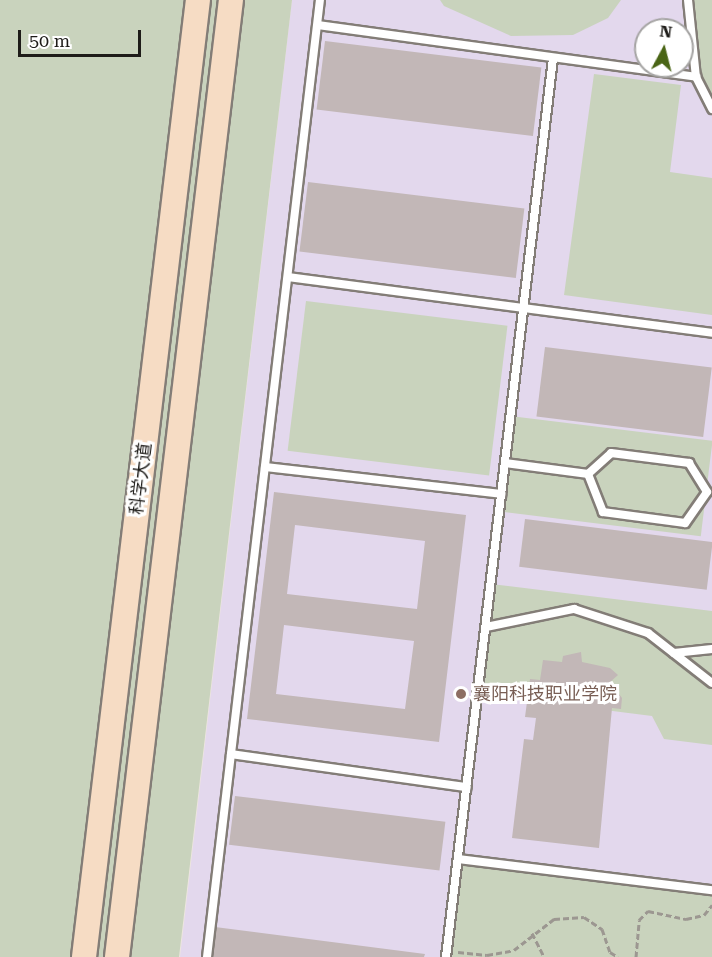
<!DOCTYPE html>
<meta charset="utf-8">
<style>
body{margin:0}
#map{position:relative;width:712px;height:957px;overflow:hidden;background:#ede6df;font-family:"Roboto Serif","Noto Sans SC",serif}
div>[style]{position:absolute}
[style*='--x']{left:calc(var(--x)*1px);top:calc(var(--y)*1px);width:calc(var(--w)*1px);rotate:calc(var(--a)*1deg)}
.education>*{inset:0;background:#e3d8ed}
.green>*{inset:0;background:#c9d3bd;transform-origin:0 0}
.building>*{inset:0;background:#c2b7b7;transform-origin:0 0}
.path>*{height:3px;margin-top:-1.5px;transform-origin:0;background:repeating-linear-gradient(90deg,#9c9791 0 6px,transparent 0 9px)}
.roads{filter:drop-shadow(2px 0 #837d77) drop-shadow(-2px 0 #837d77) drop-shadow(0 2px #837d77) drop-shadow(0 -2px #837d77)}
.lane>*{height:8px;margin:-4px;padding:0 4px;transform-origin:4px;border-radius:4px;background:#fff}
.secondary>*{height:24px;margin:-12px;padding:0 12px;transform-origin:12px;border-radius:12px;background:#f6dcc4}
.dots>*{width:16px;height:16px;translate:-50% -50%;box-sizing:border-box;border:3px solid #fff;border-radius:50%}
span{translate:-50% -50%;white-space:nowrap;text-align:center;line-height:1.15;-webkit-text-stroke:6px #fff;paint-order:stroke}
.street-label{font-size:18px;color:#1e1c19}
.education-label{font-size:18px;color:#785e54}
.left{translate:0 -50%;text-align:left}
.north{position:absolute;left:634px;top:18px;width:60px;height:60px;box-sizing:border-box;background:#fff;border:2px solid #a5a4a3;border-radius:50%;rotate:7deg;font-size:16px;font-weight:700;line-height:24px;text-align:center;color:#1e1c19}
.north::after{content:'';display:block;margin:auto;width:21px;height:27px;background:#4a6516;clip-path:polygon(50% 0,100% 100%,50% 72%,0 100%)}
.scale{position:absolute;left:18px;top:30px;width:123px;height:27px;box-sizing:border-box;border:3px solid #1e1c19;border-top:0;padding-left:8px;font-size:18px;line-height:21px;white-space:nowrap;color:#1e1c19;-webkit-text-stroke:4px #fff;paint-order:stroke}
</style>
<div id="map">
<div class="education">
<i style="clip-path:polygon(evenodd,292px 0,712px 0,712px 957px,180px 957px,292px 0,646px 30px,682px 30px,682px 66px,646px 66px,646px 30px)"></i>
</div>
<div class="green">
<i style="clip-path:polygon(0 0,292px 0,179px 957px,0 957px)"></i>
<i style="clip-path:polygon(440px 0,621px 0,608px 18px,573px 35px,511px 36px,444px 6px)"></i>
<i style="clip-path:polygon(688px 0,712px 0,712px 109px,696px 77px)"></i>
<i style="clip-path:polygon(594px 74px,681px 85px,670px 172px,712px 178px,712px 315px,564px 295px)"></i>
<i style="left:306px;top:301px;width:203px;height:151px;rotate:7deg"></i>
<i style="left:510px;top:416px;width:204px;height:96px;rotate:7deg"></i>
<i style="clip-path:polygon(491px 584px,712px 611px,712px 745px,664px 739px,652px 716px,478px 694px)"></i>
<i style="clip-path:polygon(458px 859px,712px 890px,712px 957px,446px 957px)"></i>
</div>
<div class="building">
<i style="left:325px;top:41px;width:218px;height:69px;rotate:7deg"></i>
<i style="left:308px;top:182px;width:218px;height:70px;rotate:7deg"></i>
<i style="left:545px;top:347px;width:168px;height:70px;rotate:7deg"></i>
<i style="clip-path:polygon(evenodd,274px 492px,466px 515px,439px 742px,247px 719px,274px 492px,295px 525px,425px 541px,417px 609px,287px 594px,295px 525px,274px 492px,284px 625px,414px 641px,405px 709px,276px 694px,284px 625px)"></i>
<i style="left:525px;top:519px;width:189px;height:48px;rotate:7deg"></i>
<i style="clip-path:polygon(581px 652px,582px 662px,610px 668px,618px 675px,610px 682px,622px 698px,621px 709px,612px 708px,599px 848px,512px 838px,524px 739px,533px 740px,536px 718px,525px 717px,530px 679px,540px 680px,543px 660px,562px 662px,563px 656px)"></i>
<i style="left:235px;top:796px;width:212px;height:49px;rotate:7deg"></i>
<i style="clip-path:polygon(215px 927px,425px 954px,424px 957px,211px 957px)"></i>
</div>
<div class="path">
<i style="--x:532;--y:933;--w:27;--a:63"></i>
<i style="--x:458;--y:952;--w:29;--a:6"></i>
<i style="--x:487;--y:955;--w:27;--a:-10"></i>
<i style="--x:514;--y:950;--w:51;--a:-37.8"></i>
<i style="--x:554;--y:919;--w:30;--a:-4"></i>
<i style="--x:584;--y:917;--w:22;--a:34"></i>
<i style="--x:602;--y:929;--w:24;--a:71"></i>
<i style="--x:610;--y:952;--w:9;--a:32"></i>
<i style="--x:636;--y:957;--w:37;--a:-85"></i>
<i style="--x:639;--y:920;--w:13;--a:-45"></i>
<i style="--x:648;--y:911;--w:39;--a:12"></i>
<i style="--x:686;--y:919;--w:18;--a:-13"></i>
<i style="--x:704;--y:915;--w:13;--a:-51"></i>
</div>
<div class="roads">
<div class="lane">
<i style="--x:688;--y:0;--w:77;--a:84.1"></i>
<i style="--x:696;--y:77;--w:36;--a:63"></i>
<i style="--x:318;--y:25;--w:382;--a:7.8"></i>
<i style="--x:288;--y:277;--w:428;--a:7.5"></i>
<i style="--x:611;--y:453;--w:79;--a:7.3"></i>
<i style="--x:689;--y:463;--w:34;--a:58"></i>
<i style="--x:707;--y:492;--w:38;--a:125"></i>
<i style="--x:685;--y:523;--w:83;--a:-172.4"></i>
<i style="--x:603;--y:512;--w:41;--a:-111.5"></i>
<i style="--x:588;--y:474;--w:31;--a:-42"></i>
<i style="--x:505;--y:463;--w:84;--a:7.5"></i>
<i style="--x:265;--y:467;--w:238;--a:6.5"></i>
<i style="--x:486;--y:627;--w:90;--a:-11.6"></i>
<i style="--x:574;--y:609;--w:78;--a:18"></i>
<i style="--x:648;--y:633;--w:81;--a:38"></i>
<i style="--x:674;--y:653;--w:38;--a:-6"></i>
<i style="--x:231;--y:754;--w:238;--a:8"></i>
<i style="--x:458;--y:859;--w:256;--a:7"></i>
<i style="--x:207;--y:957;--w:964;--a:-83.27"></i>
<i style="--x:446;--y:957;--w:905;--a:-83.21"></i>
</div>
<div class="secondary">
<i style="--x:84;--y:957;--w:964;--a:-83.21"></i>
<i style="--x:117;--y:957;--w:964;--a:-83.21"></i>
</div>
</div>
<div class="dots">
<i style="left:461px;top:694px;background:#8d6e63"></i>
</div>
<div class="street-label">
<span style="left:141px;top:479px;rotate:-83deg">科学大道</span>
</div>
<div class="education-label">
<span class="left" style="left:473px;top:694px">襄阳科技职业学院</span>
</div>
<div class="north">N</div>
<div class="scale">50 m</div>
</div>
